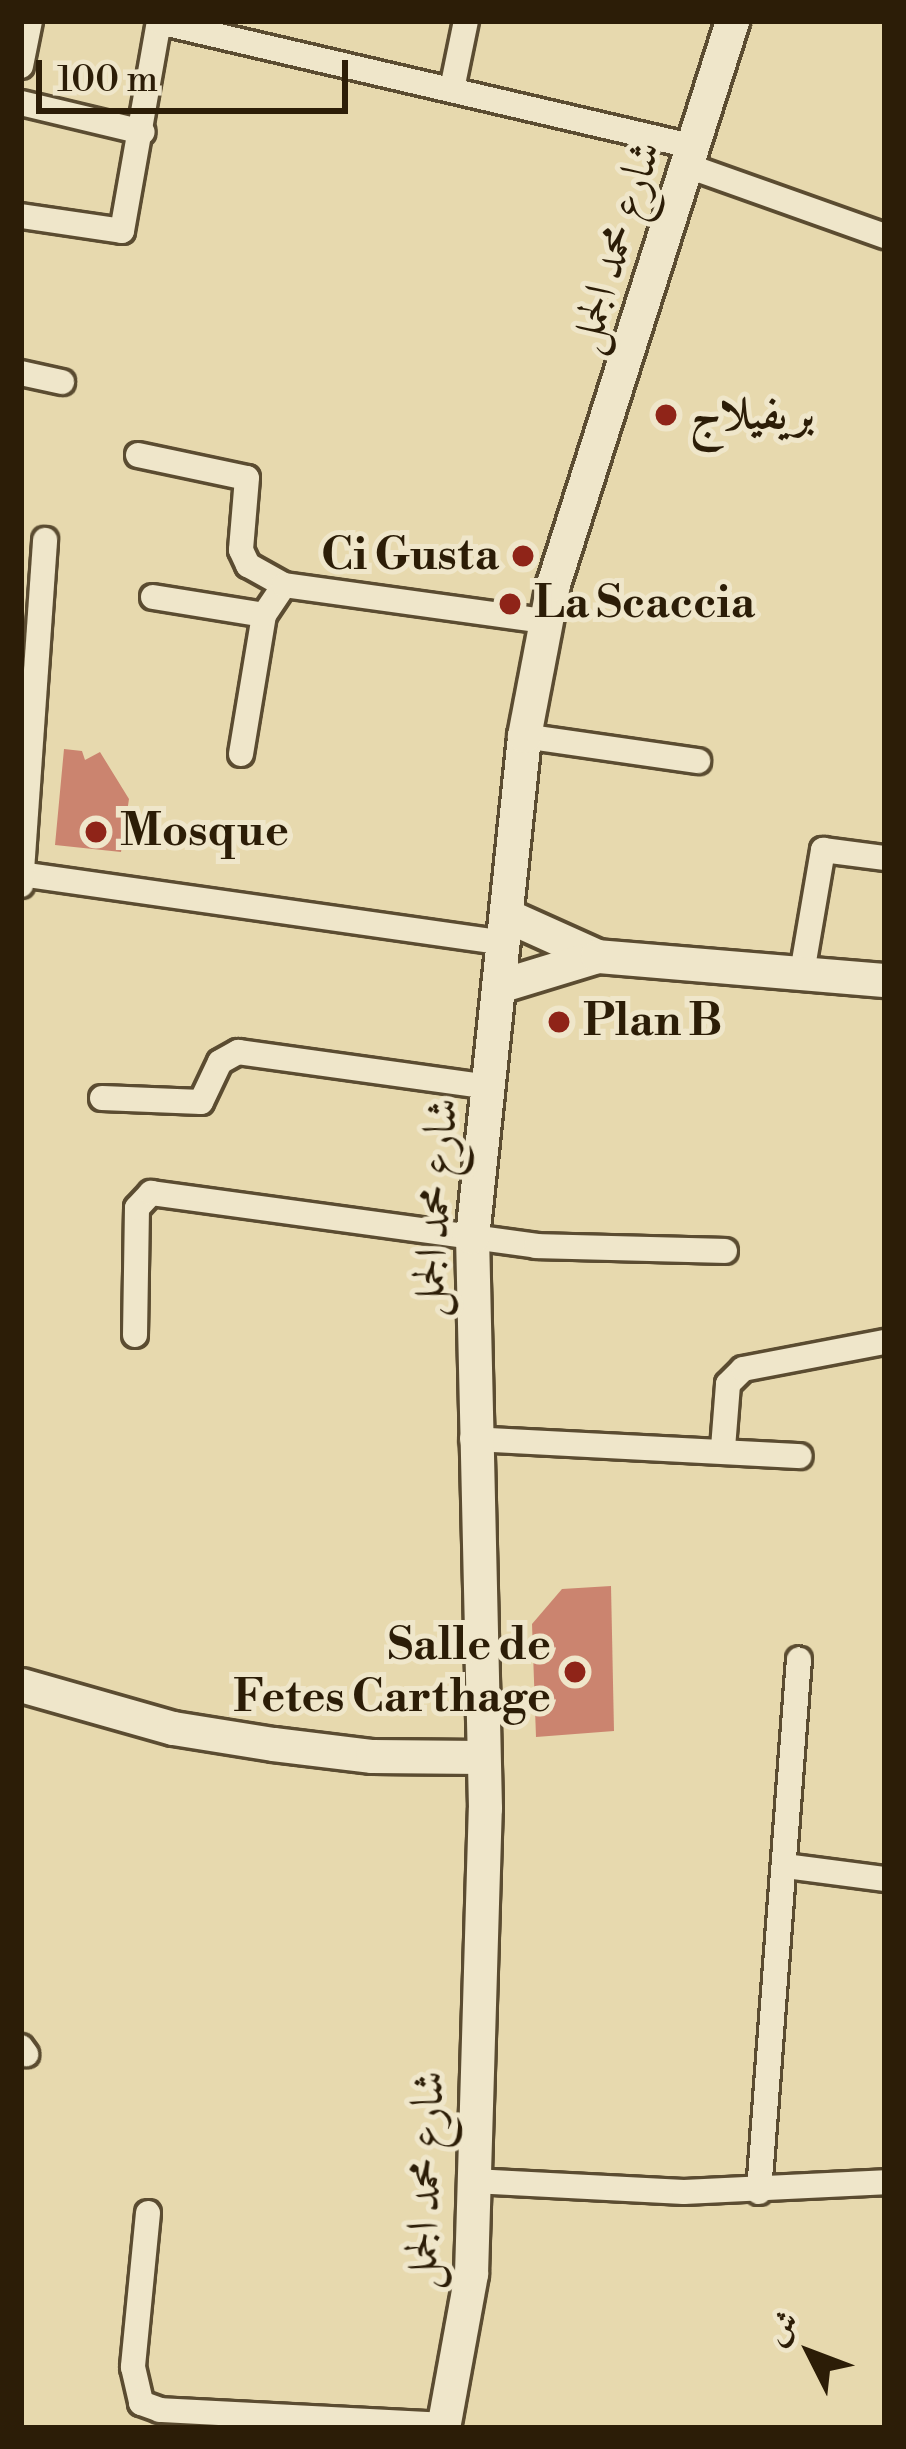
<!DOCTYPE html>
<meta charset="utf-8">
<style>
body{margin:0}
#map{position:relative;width:906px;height:2449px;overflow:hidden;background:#e7d9ae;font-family:"Libre Bodoni",Amiri,serif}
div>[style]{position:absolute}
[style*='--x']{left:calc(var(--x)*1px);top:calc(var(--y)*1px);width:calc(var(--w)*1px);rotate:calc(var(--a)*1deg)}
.building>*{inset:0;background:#cb846f}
.roads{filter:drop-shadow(3px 0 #5b4c31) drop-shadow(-3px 0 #5b4c31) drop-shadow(0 3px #5b4c31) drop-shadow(0 -3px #5b4c31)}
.street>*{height:24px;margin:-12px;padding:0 12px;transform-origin:12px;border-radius:12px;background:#efe6ca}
.secondary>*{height:33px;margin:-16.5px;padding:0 16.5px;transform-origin:16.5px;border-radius:16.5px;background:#efe6ca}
.dots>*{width:33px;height:33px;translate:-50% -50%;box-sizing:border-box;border:6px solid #efe6ca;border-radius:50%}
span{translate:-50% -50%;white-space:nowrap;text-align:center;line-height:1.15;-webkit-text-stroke:10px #efe6ca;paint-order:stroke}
.street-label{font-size:45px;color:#2c1d07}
.poi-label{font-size:45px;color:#2c1d07;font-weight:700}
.left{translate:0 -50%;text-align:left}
.right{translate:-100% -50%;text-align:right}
.frame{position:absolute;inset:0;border:24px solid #2c1d07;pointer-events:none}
.north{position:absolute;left:750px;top:2293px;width:120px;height:120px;-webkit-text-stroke:9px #efe6ca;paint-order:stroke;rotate:312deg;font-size:33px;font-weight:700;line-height:48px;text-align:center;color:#2c1d07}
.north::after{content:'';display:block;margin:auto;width:42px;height:54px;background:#2c1d07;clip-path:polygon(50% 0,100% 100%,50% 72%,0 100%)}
.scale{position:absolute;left:36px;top:60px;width:312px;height:54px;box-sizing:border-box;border:6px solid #2c1d07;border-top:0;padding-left:15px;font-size:36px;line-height:42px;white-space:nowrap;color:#2c1d07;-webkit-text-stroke:9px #efe6ca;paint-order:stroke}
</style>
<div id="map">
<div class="building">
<i style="clip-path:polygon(64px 749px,82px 751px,85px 760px,100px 752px,129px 799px,121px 852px,55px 845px)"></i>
<i style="clip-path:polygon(611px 1586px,614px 1731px,536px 1737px,532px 1624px,562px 1589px)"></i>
</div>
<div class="roads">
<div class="street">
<i style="--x:21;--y:66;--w:46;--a:-78.7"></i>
<i style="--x:452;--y:89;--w:69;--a:-78.4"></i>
<i style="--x:21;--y:103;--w:125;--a:13.4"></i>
<i style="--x:688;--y:166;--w:209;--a:19.6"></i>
<i style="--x:21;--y:216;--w:102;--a:8.4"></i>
<i style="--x:122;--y:231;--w:212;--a:-80"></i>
<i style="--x:159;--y:22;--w:550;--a:13.13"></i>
<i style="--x:21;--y:373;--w:42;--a:12.4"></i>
<i style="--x:138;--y:455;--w:111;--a:11.9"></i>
<i style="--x:247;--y:478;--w:72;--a:94.8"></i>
<i style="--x:241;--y:550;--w:17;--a:65"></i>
<i style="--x:248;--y:565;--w:41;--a:29.1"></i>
<i style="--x:153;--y:597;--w:112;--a:9.2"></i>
<i style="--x:524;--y:736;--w:176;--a:8.2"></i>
<i style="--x:241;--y:754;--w:141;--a:-80.6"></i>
<i style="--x:264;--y:615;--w:36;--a:-56"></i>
<i style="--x:284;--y:585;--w:262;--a:7.9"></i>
<i style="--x:21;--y:874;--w:487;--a:8.1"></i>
<i style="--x:21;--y:885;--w:346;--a:-86"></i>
<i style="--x:803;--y:967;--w:119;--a:-80.3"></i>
<i style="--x:823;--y:850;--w:63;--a:7.4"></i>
<i style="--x:102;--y:1098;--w:99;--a:2.3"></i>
<i style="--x:201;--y:1102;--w:44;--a:-64.6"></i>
<i style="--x:220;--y:1062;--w:21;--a:-29"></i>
<i style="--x:238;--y:1052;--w:253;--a:7.9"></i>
<i style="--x:135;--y:1335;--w:127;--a:-89.1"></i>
<i style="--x:137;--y:1208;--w:21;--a:-47"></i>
<i style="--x:151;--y:1193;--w:389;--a:7.8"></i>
<i style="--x:536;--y:1246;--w:189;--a:1.5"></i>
<i style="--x:472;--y:1439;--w:328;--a:3"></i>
<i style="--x:723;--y:1448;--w:64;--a:-85.5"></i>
<i style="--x:728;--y:1384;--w:21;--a:-45"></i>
<i style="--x:743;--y:1369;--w:145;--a:-10.8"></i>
<i style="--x:785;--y:1866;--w:101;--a:7.4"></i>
<i style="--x:21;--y:2047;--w:9;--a:54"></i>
<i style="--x:473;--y:2181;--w:211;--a:3"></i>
<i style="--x:684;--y:2192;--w:201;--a:-2.8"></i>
<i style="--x:759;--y:2192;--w:534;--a:-85.71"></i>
<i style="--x:148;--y:2213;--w:155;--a:95.6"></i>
<i style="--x:133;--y:2367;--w:37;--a:77"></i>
<i style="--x:141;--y:2403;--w:20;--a:20"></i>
<i style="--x:160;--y:2410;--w:284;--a:3"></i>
</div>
<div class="secondary">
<i style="--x:506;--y:915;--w:100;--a:24.3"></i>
<i style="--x:499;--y:986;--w:102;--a:-17"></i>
<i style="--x:597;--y:956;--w:289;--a:4.8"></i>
<i style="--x:21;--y:1685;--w:158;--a:15.8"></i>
<i style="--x:173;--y:1728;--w:101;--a:9.1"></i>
<i style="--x:273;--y:1744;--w:100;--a:6.9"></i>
<i style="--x:372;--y:1756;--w:111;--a:0.5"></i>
<i style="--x:443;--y:2428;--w:157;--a:-79.7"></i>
<i style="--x:471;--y:2274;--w:466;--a:-88.3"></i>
<i style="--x:485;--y:1808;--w:571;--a:-91.3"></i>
<i style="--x:472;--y:1237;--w:504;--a:-84.07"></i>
<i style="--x:524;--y:736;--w:155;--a:-79.2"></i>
<i style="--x:553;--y:584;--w:591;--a:-72.36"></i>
</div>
</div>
<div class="dots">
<i style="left:666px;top:415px;background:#8f2418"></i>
<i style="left:523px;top:556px;background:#8f2418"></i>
<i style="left:510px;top:604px;background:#8f2418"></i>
<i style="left:96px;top:832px;background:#8f2418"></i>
<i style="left:559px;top:1022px;background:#8f2418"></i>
<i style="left:575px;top:1672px;background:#8f2418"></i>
</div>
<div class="street-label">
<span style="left:616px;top:247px;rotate:-73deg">شارع محمد الجمل</span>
<span style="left:436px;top:1207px;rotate:-86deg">شارع محمد الجمل</span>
<span style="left:426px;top:2180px;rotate:-88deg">شارع محمد الجمل</span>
</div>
<div class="poi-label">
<span class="left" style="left:690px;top:415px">بريفيلاج</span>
<span class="right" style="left:499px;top:556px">Ci Gusta</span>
<span class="left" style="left:534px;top:604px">La Scaccia</span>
<span class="left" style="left:120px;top:832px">Mosque</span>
<span class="left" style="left:583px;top:1022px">Plan B</span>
<span class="right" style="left:551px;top:1672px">Salle de<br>Fetes Carthage</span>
</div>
<div class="frame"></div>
<div class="north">ش</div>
<div class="scale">100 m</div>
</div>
